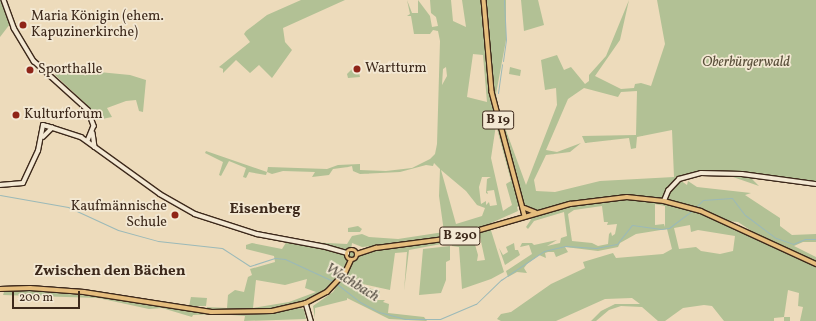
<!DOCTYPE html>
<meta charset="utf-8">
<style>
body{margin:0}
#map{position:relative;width:816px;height:321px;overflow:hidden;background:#eddbbb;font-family:Vollkorn,serif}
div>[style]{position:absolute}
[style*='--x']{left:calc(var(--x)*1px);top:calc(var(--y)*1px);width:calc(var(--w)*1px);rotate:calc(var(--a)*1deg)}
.green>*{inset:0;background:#b2c195}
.stream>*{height:1px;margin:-0.5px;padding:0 0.5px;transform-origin:0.5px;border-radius:0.5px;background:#9bb9b8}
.roads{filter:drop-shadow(1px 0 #3d291b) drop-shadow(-1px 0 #3d291b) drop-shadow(0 1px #3d291b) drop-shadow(0 -1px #3d291b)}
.secondary>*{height:3.5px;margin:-1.75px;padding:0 1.75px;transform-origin:1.75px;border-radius:1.75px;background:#f3e8d3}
.primary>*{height:3.5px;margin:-1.75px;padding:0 1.75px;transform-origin:1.75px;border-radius:1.75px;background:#e6be7e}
.primary>.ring{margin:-1.75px;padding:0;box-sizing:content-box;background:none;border:3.5px solid #e6be7e;border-radius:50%}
.dots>*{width:11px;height:11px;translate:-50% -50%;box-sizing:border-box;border:2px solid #f3e8d3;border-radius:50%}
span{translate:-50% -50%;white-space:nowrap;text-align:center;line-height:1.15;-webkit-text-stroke:3.5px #f3e8d3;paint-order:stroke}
.shield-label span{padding:1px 3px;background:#f3e8d3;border:1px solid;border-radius:3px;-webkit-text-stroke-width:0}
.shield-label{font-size:13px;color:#3d291b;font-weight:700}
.poi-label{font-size:14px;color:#3d291b}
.left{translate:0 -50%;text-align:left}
.right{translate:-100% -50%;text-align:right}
.park-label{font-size:14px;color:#5a4f3a;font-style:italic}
.neighbourhood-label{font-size:15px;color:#3d291b;font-weight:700}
.water-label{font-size:15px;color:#544d42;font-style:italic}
.scale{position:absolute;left:12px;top:291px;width:68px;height:18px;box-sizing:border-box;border:2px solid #3d291b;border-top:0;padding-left:5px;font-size:12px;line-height:14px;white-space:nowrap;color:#3d291b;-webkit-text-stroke:3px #f3e8d3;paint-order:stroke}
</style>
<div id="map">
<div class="green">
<i style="clip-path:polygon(0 0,4px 0,10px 24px,0 37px)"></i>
<i style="clip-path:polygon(301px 0,345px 0,283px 28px,285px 42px,292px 50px,272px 78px,259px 65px,250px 73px,236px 60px,223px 73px,223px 69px,219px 67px,250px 42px,244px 34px,246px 31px,267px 15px)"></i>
<i style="clip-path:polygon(evenodd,407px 0,412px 13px,418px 13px,418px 0,430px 16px,432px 27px,438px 26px,436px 17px,431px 13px,430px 0,451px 0,453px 21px,466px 27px,462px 0,506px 0,506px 40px,496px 94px,500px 114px,526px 185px,557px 105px,556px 88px,545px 90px,541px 60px,557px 55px,564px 70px,571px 67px,585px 84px,589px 81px,589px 75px,606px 56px,629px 0,620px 40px,595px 76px,621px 89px,634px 88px,635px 84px,641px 83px,651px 86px,665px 44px,657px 0,816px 0,816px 187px,749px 176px,759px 186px,733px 177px,714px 174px,692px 176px,680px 180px,687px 185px,688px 181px,697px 187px,751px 193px,745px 195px,780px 218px,780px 226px,792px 235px,816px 234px,816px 242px,803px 242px,794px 246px,816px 257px,816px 321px,800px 321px,803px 307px,798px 306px,799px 293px,788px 290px,784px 317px,790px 317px,790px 321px,784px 321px,784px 317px,774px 318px,774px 321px,724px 321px,712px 306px,704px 305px,683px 308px,665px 321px,658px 321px,642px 307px,621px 306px,609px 310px,596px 321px,591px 321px,601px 311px,615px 304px,640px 304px,632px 298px,605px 299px,556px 321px,501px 321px,497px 319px,501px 314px,511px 312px,551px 284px,585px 268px,583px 262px,613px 253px,616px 258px,663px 254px,672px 249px,667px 229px,636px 234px,620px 243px,618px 247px,598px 251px,565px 247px,568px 252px,556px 257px,554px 252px,548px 252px,545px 253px,546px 258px,539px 255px,527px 264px,524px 268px,527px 273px,517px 272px,508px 277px,506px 271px,532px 254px,529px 245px,520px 247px,522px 243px,532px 243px,534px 245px,557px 240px,547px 246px,560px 243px,561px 238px,567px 236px,564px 212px,534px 221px,528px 229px,526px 227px,536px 212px,522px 204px,517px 207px,518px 211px,489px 224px,504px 272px,491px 279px,462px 289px,459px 247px,452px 246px,452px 242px,409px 250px,404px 291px,407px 252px,395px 253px,390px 290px,349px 281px,345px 278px,345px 273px,340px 276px,345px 285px,349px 283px,380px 291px,377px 300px,385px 300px,383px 302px,389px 304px,388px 313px,424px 317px,427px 321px,389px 319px,347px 298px,347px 300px,315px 308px,315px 318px,313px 306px,333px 292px,335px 289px,332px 286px,327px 292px,306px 303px,272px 311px,241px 313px,206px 311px,207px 307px,227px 308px,228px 295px,235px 290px,244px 292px,248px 277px,252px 275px,250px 269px,275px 262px,274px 256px,246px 249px,246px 245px,252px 243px,282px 249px,287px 241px,347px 244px,352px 236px,362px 234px,369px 237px,398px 239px,444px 232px,439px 196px,440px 169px,434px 163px,433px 166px,426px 165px,400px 172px,360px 174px,353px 171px,352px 166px,348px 167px,333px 169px,329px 175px,312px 177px,315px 172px,283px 171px,272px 174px,267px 172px,266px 175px,249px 172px,246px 178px,243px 177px,246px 168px,229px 161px,221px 176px,219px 175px,223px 162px,205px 153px,206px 151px,267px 172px,268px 167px,327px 169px,338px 165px,360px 164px,360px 170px,386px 171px,412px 168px,430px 159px,435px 154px,437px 144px,440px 41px,438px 31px,433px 30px,430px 34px,414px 34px,411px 16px,407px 16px,410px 14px,407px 0,473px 54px,483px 55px,487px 102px,467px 97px,473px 54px,407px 0,446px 67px,447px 76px,442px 85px,443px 69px,446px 67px,407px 0,584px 88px,618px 97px,621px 92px,637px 91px,636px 135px,582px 136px,585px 143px,629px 138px,631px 149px,636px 148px,637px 137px,672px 130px,674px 177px,600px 181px,555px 192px,536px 191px,534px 180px,546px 155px,570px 152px,581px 143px,557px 152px,546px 150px,568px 99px,584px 88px,407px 0,496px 125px,511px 181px,506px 184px,512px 205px,503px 211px,491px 158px,496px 125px,407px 0,441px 170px,466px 191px,477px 205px,485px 208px,482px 216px,456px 224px,441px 170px,407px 0,702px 170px,707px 172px,679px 179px,675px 177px,702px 170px,407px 0,482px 177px,491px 177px,487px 179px,486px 193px,488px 194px,487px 191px,494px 190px,497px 205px,490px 206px,489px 202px,486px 205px,486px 201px,481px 204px,479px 187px,482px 177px,407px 0,655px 204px,665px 206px,665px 227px,664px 224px,655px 225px,655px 204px,407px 0,602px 206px,604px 222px,608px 222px,607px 225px,617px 224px,615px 234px,612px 236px,611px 232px,609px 234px,608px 244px,598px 246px,592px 243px,572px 241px,568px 214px,574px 210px,602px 206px,407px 0,727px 221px,738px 222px,762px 238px,737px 228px,735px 231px,727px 221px,407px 0,690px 225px,691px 232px,698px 230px,735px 236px,733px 251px,720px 254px,701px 251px,696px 247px,679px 249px,674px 228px,690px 225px,407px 0,478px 237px,480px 237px,485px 260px,477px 261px,478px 255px,474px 241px,478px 237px,407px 0,352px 243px,362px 247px,410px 243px,357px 254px,351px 250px,352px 243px,407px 0,307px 279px,305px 288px,316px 292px,289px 302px,253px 308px,256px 280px,285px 285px,307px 279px)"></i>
<i style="clip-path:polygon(521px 0,538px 0,544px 25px,524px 31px)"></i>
<i style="clip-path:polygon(357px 64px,360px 77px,348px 78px,347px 74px)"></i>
<i style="clip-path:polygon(510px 67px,521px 70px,520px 76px,509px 74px)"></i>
<i style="clip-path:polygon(78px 70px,130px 75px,146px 80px,143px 112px,139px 111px,136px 100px,126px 101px,107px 108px,112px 117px,97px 120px,85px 103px,55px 75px,58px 71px)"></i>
<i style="clip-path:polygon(358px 226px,362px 229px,360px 232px,348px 232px,348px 228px)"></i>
<i style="clip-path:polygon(514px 243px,515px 250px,518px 250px,520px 255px,505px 265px,499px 248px,503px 255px,508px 252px,506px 247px)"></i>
<i style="clip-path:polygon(450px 246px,450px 260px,446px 262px,446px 280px,441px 293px,419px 295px,423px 249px)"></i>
<i style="clip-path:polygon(17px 290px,105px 297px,207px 313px,248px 315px,299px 308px,304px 309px,306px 319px,244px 321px,245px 316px,217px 314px,193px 315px,192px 317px,162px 308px,149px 309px,98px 298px,3px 295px,4px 292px)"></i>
<i style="clip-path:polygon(191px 297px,207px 298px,206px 306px,189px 306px)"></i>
</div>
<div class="stream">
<i style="--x:503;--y:61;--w:21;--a:-82"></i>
<i style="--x:506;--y:40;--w:40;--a:-92.9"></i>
<i style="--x:487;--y:72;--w:49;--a:79.4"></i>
<i style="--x:498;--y:93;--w:29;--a:-82"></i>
<i style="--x:0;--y:195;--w:69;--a:10"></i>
<i style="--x:68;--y:207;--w:55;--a:24.7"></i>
<i style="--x:118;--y:230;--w:41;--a:15.4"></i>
<i style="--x:158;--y:241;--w:64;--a:6.2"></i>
<i style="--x:222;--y:248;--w:33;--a:33"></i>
<i style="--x:250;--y:266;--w:26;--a:-18"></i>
<i style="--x:275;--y:258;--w:10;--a:6"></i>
<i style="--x:285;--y:259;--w:55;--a:24.7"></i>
<i style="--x:695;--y:208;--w:11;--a:-45"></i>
<i style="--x:703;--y:200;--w:29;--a:-4"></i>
<i style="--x:732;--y:198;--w:21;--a:53"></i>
<i style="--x:745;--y:215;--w:39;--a:37"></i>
<i style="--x:776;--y:238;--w:18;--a:19"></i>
<i style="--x:793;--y:244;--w:13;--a:-23"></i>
<i style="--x:805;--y:239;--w:11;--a:0"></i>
<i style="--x:337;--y:284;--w:29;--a:38"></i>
<i style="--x:360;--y:302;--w:21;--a:28"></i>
<i style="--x:379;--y:312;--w:27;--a:15"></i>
<i style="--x:405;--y:319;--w:35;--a:0"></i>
<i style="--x:440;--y:319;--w:39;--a:-23"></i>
<i style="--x:476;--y:304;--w:35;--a:-44"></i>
<i style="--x:501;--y:280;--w:52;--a:-34"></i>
<i style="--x:544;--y:251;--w:23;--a:-13"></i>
<i style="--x:566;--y:246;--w:30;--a:4"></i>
<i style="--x:596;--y:248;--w:21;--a:-11"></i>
<i style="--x:617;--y:244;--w:24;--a:-52"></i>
<i style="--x:632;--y:225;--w:29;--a:8"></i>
<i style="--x:661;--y:229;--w:8;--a:-7"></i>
<i style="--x:669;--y:228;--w:30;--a:-37"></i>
</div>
<div class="roads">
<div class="secondary">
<i style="--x:4;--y:0;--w:30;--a:70"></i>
<i style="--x:14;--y:28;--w:39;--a:59"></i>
<i style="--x:34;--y:61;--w:73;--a:42.2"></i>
<i style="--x:88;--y:110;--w:17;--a:69"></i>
<i style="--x:94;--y:126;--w:16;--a:112"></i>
<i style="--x:93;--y:133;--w:14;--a:82"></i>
<i style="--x:43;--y:137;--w:13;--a:-45"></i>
<i style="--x:0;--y:185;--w:23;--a:-5"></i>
<i style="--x:23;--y:183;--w:35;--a:-65"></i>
<i style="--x:38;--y:151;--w:26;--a:-79"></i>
<i style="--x:43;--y:125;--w:4;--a:14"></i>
<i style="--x:47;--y:126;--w:36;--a:18"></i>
<i style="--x:81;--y:137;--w:97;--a:35.8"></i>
<i style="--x:160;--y:194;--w:40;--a:29.7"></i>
<i style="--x:195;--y:214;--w:65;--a:17.9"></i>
<i style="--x:257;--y:234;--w:70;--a:10.7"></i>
<i style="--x:326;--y:247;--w:22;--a:16"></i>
<i style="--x:664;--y:201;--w:11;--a:-68"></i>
<i style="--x:668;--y:191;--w:16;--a:-47"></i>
<i style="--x:679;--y:179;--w:23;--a:-15"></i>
<i style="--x:701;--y:173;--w:41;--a:1.4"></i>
<i style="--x:742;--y:174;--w:75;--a:7.7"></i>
<i style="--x:306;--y:303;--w:19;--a:74"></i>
</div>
<div class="primary">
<i style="--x:484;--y:0;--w:92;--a:85"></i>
<i style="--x:492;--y:92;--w:128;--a:75.1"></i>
<i style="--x:525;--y:208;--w:11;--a:22"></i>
<i class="ring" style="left:347px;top:250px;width:6.5px;height:6.5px"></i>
<i style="--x:357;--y:254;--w:20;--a:-18"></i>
<i style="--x:376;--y:248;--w:77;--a:-7.5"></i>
<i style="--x:452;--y:238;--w:123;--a:-16.1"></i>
<i style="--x:570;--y:204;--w:57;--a:-7"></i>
<i style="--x:627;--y:197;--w:37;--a:6"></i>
<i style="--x:664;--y:201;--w:38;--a:15"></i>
<i style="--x:701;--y:211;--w:127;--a:24.7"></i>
<i style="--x:0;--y:289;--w:30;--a:-2"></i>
<i style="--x:30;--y:288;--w:54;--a:4.2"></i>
<i style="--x:84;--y:292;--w:129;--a:8.9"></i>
<i style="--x:211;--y:312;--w:61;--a:-0.9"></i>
<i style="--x:272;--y:311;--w:35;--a:-13"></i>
<i style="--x:306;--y:303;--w:24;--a:-28"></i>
<i style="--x:327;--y:292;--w:26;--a:-47"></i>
<i style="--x:345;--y:273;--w:14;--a:-65"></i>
</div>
</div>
<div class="dots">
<i style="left:23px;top:25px;background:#8f2418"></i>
<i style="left:357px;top:69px;background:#8f2418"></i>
<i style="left:30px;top:70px;background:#8f2418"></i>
<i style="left:16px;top:115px;background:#8f2418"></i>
<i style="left:175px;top:215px;background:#8f2418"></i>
</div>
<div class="shield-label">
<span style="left:498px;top:120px">B 19</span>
<span style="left:460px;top:236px">B 290</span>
</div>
<div class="poi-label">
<span class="left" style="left:31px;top:25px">Maria Königin (ehem.<br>Kapuzinerkirche)</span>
<span class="left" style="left:365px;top:69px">Wartturm</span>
<span class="left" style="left:38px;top:70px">Sporthalle</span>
<span class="left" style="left:24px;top:115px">Kulturforum</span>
<span class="right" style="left:167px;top:215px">Kaufmännische<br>Schule</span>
</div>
<div class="park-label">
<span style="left:746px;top:63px">Oberbürgerwald</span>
</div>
<div class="neighbourhood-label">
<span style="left:265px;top:210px">Eisenberg</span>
<span style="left:110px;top:272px">Zwischen den Bächen</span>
</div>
<div class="water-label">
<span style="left:352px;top:283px;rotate:32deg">Wachbach</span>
</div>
<div class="scale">200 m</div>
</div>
